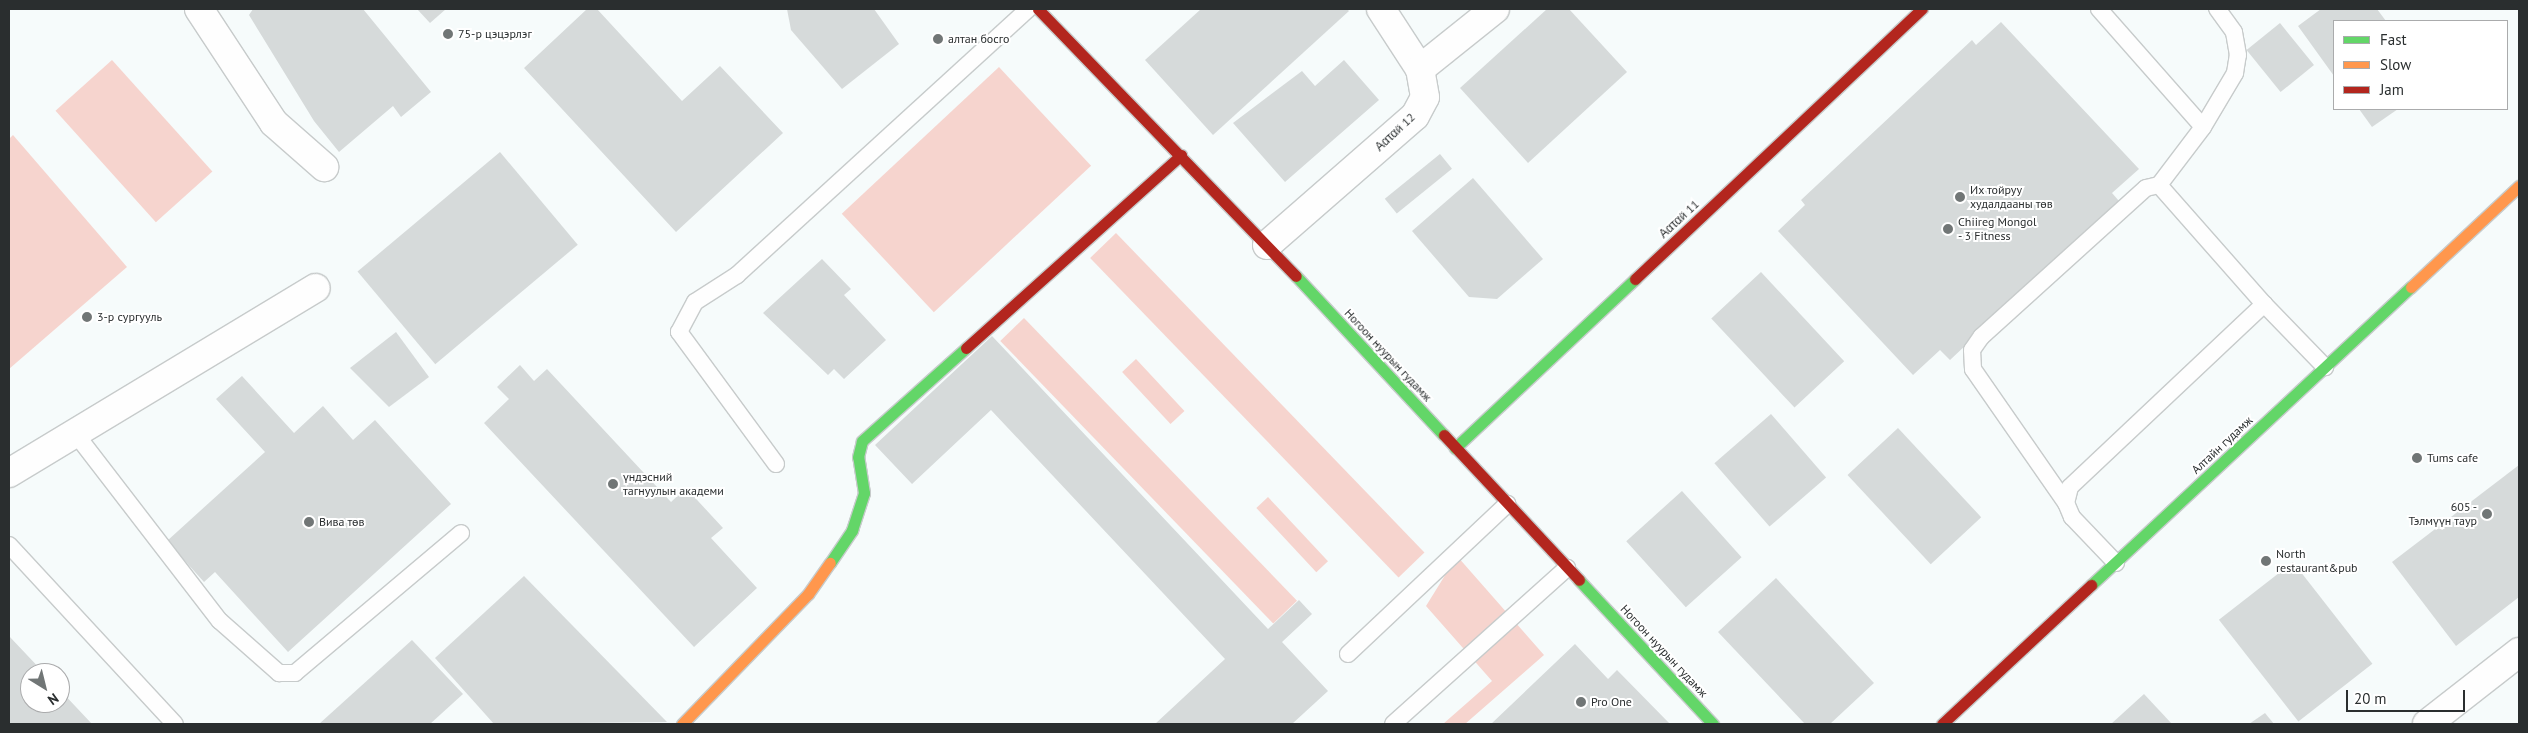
<!DOCTYPE html>
<meta charset="utf-8">
<style>
body{margin:0}
#map{position:relative;width:2528px;height:733px;overflow:hidden;background:#f6fbfb;font-family:"PT Sans",sans-serif}
div>[style]{position:absolute}
[style*='--x']{left:calc(var(--x)*1px);top:calc(var(--y)*1px);width:calc(var(--w)*1px);rotate:calc(var(--a)*1deg)}
.green>*{inset:0;background:#f6d4ce;transform-origin:0 0}
.building>*{inset:0;background:#d6dada;transform-origin:0 0}
.roads{filter:drop-shadow(1px 0 #c7cbcb) drop-shadow(-1px 0 #c7cbcb) drop-shadow(0 1px #c7cbcb) drop-shadow(0 -1px #c7cbcb)}
.lane>*{height:16px;margin:-8px;padding:0 8px;transform-origin:8px;border-radius:8px;background:#fefefe}
.street>*{height:28px;margin:-14px;padding:0 14px;transform-origin:14px;border-radius:14px;background:#fefefe}
.fast>*{height:11px;margin:-5.5px;padding:0 5.5px;transform-origin:5.5px;border-radius:5.5px;background:#63d668}
.slow>*{height:11px;margin:-5.5px;padding:0 5.5px;transform-origin:5.5px;border-radius:5.5px;background:#ff974d}
.jam>*{height:11px;margin:-5.5px;padding:0 5.5px;transform-origin:5.5px;border-radius:5.5px;background:#b3261e}
.dots>*{width:14px;height:14px;translate:-50% -50%;box-sizing:border-box;border:2px solid #fff;border-radius:50%}
span{translate:-50% -50%;white-space:nowrap;text-align:center;line-height:1.15;-webkit-text-stroke:4px #fff;paint-order:stroke}
.poi-label{font-size:12px;color:#2a2e2f}
.left{translate:0 -50%;text-align:left}
.right{translate:-100% -50%;text-align:right}
.street-label{font-size:12px;color:#2a2e2f}
.frame{position:absolute;inset:0;border:10px solid #2a2e2f;pointer-events:none}
.legend{position:absolute;left:2333px;top:20px;width:175px;height:90px;box-sizing:border-box;background:#fff;border:1px solid #aaabac;margin:0;padding:6px 9px;list-style:none;font-size:15px;color:#2a2e2f}
.legend li{display:flex;align-items:center;gap:10px;height:25px}
.legend b{width:25px;border:1px solid #aaabac}
.north{position:absolute;left:20px;top:663px;width:50px;height:50px;box-sizing:border-box;background:#fff;border:1px solid #aaabac;border-radius:50%;rotate:144deg;font-size:14px;font-weight:700;line-height:20px;text-align:center;color:#2a2e2f}
.north::after{content:'';display:block;margin:auto;width:18px;height:22px;background:#717676;clip-path:polygon(50% 0,100% 100%,50% 72%,0 100%)}
.scale{position:absolute;left:2346px;top:690px;width:119px;height:22px;box-sizing:border-box;border:2px solid #2a2e2f;border-top:0;padding-left:6px;font-size:15px;line-height:18px;white-space:nowrap;color:#2a2e2f;-webkit-text-stroke:4px #fff;paint-order:stroke}
</style>
<div id="map">
<div class="green">
<i style="left:112px;top:60px;width:150px;height:76px;rotate:48deg"></i>
<i style="left:999px;top:67px;width:135px;height:215px;rotate:47deg"></i>
<i style="clip-path:polygon(13px 135px,127px 267px,9px 369px,9px 139px)"></i>
<i style="left:1116px;top:233px;width:444px;height:36px;rotate:46deg"></i>
<i style="left:1024px;top:318px;width:393px;height:33px;rotate:46deg"></i>
<i style="left:1136px;top:359px;width:71px;height:19px;rotate:47deg"></i>
<i style="left:1268px;top:497px;width:88px;height:16px;rotate:47deg"></i>
<i style="clip-path:polygon(1457px 556px,1544px 655px,1465px 724px,1443px 724px,1492px 681px,1426px 606px)"></i>
</div>
<div class="building">
<i style="clip-path:polygon(253px 9px,363px 9px,431px 92px,401px 117px,393px 106px,339px 152px,314px 121px,249px 15px)"></i>
<i style="clip-path:polygon(417px 9px,446px 9px,430px 23px)"></i>
<i style="clip-path:polygon(587px 9px,597px 9px,682px 101px,720px 66px,783px 133px,676px 232px,524px 68px)"></i>
<i style="clip-path:polygon(787px 9px,874px 9px,899px 44px,842px 89px,791px 30px)"></i>
<i style="clip-path:polygon(1201px 9px,1347px 9px,1349px 11px,1213px 135px,1145px 60px)"></i>
<i style="clip-path:polygon(1547px 9px,1569px 9px,1627px 72px,1528px 163px,1460px 88px)"></i>
<i style="clip-path:polygon(2321px 9px,2377px 9px,2386px 21px,2334px 21px,2334px 76px,2298px 26px)"></i>
<i style="clip-path:polygon(2001px 22px,2139px 169px,2112px 193px,2119px 201px,1950px 360px,1940px 350px,1913px 375px,1778px 231px,1805px 205px,1801px 200px,1972px 40px,1976px 45px)"></i>
<i style="left:2280px;top:23px;width:54px;height:43px;rotate:51deg"></i>
<i style="clip-path:polygon(1344px 60px,1379px 100px,1285px 182px,1233px 123px,1302px 71px,1315px 86px)"></i>
<i style="clip-path:polygon(2359px 109px,2398px 109px,2372px 127px)"></i>
<i style="left:500px;top:152px;width:121px;height:186px;rotate:50deg"></i>
<i style="left:1440px;top:154px;width:19px;height:71px;rotate:51deg"></i>
<i style="clip-path:polygon(1473px 178px,1543px 259px,1497px 299px,1469px 297px,1412px 231px)"></i>
<i style="clip-path:polygon(822px 259px,851px 289px,844px 295px,886px 340px,844px 379px,834px 369px,828px 375px,763px 313px)"></i>
<i style="left:1761px;top:272px;width:122px;height:68px;rotate:47deg"></i>
<i style="clip-path:polygon(396px 332px,429px 377px,389px 407px,350px 368px)"></i>
<i style="clip-path:polygon(992px 336px,1268px 629px,1299px 600px,1312px 614px,1282px 642px,1328px 691px,1292px 724px,1155px 724px,1225px 659px,991px 410px,912px 484px,875px 445px)"></i>
<i style="clip-path:polygon(520px 365px,534px 381px,547px 369px,671px 502px,686px 488px,723px 528px,711px 538px,757px 588px,694px 647px,484px 423px,509px 399px,497px 387px)"></i>
<i style="clip-path:polygon(242px 376px,294px 433px,323px 406px,353px 440px,375px 420px,451px 504px,288px 652px,215px 572px,204px 582px,167px 541px,265px 452px,216px 399px)"></i>
<i style="left:1771px;top:414px;width:84px;height:75px;rotate:49deg"></i>
<i style="left:1898px;top:428px;width:122px;height:69px;rotate:47deg"></i>
<i style="clip-path:polygon(2519px 465px,2519px 597px,2456px 646px,2392px 562px)"></i>
<i style="left:1682px;top:491px;width:89px;height:75px;rotate:48deg"></i>
<i style="left:2293px;top:562px;width:129px;height:94px;rotate:52deg"></i>
<i style="clip-path:polygon(524px 576px,667px 722px,494px 724px,435px 658px)"></i>
<i style="clip-path:polygon(1776px 578px,1874px 683px,1830px 724px,1805px 724px,1718px 632px)"></i>
<i style="clip-path:polygon(9px 636px,44px 673px,30px 673px,30px 703px,60px 703px,60px 690px,92px 724px,9px 724px)"></i>
<i style="clip-path:polygon(412px 640px,463px 694px,430px 724px,319px 724px)"></i>
<i style="clip-path:polygon(1575px 644px,1608px 679px,1617px 670px,1670px 724px,1491px 724px)"></i>
<i style="clip-path:polygon(2144px 694px,2172px 724px,2111px 724px)"></i>
<i style="clip-path:polygon(2265px 713px,2274px 724px,2249px 724px)"></i>
</div>
<div class="roads">
<div class="lane">
<i style="--x:2099;--y:9;--w:157;--a:48.6"></i>
<i style="--x:2159;--y:185;--w:73;--a:-52.8"></i>
<i style="--x:2203;--y:127;--w:63;--a:-59.3"></i>
<i style="--x:2235;--y:73;--w:18;--a:-81"></i>
<i style="--x:2238;--y:55;--w:23;--a:-100"></i>
<i style="--x:2234;--y:32;--w:29;--a:-126"></i>
<i style="--x:75;--y:433;--w:237;--a:52.4"></i>
<i style="--x:220;--y:621;--w:79;--a:41.4"></i>
<i style="--x:279;--y:673;--w:16;--a:0"></i>
<i style="--x:295;--y:673;--w:217;--a:-40.1"></i>
<i style="--x:776;--y:464;--w:164;--a:-126.3"></i>
<i style="--x:679;--y:332;--w:34;--a:-62"></i>
<i style="--x:695;--y:302;--w:50;--a:-32.7"></i>
<i style="--x:737;--y:275;--w:394;--a:-42.4"></i>
<i style="--x:2066;--y:503;--w:163;--a:-124.8"></i>
<i style="--x:1973;--y:369;--w:19;--a:-93"></i>
<i style="--x:1972;--y:350;--w:16;--a:-55"></i>
<i style="--x:1981;--y:337;--w:222;--a:-42.1"></i>
<i style="--x:2146;--y:188;--w:13;--a:-13"></i>
<i style="--x:2159;--y:185;--w:159;--a:48.6"></i>
<i style="--x:9;--y:545;--w:244;--a:47.2"></i>
<i style="--x:2116;--y:563;--w:64;--a:-133.7"></i>
<i style="--x:2072;--y:517;--w:15;--a:-113"></i>
<i style="--x:2066;--y:503;--w:16;--a:-76"></i>
<i style="--x:2070;--y:487;--w:267;--a:-43.3"></i>
<i style="--x:2264;--y:304;--w:88;--a:45.9"></i>
<i style="--x:1348;--y:654;--w:219;--a:-43.3"></i>
<i style="--x:1393;--y:724;--w:234;--a:-41.9"></i>
</div>
<div class="street">
<i style="--x:199;--y:9;--w:136;--a:56.7"></i>
<i style="--x:274;--y:123;--w:67;--a:41.3"></i>
<i style="--x:1381;--y:9;--w:72;--a:57"></i>
<i style="--x:1267;--y:245;--w:196;--a:-41.1"></i>
<i style="--x:1415;--y:116;--w:21;--a:-62"></i>
<i style="--x:1425;--y:97;--w:28;--a:-100"></i>
<i style="--x:1420;--y:69;--w:96;--a:-38.7"></i>
<i style="--x:9;--y:473;--w:358;--a:-31.1"></i>
<i style="--x:2427;--y:724;--w:117;--a:-38"></i>
</div>
<div class="fast">
<i style="--x:1296;--y:276;--w:217;--a:47.1"></i>
<i style="--x:1455;--y:448;--w:247;--a:-43.2"></i>
<i style="--x:830;--y:563;--w:40;--a:-56"></i>
<i style="--x:852;--y:530;--w:39;--a:-72"></i>
<i style="--x:864;--y:493;--w:36;--a:-99"></i>
<i style="--x:858;--y:457;--w:16;--a:-76"></i>
<i style="--x:862;--y:441;--w:140;--a:-41.8"></i>
<i style="--x:1579;--y:580;--w:197;--a:47.1"></i>
<i style="--x:2091;--y:585;--w:437;--a:-43"></i>
</div>
<div class="slow">
<i style="--x:2411;--y:287;--w:148;--a:-43.1"></i>
<i style="--x:682;--y:724;--w:181;--a:-45.9"></i>
<i style="--x:808;--y:594;--w:38;--a:-55"></i>
</div>
<div class="jam">
<i style="--x:1038;--y:9;--w:371;--a:46"></i>
<i style="--x:1635;--y:279;--w:394;--a:-43.3"></i>
<i style="--x:966;--y:348;--w:289;--a:-41.9"></i>
<i style="--x:1444;--y:435;--w:198;--a:47"></i>
<i style="--x:1942;--y:724;--w:204;--a:-43"></i>
</div>
</div>
<div class="dots">
<i style="left:448px;top:34px;background:#717676"></i>
<i style="left:938px;top:39px;background:#717676"></i>
<i style="left:1960px;top:197px;background:#717676"></i>
<i style="left:1948px;top:229px;background:#717676"></i>
<i style="left:87px;top:317px;background:#717676"></i>
<i style="left:2417px;top:458px;background:#717676"></i>
<i style="left:613px;top:484px;background:#717676"></i>
<i style="left:2487px;top:514px;background:#717676"></i>
<i style="left:309px;top:522px;background:#717676"></i>
<i style="left:2266px;top:561px;background:#717676"></i>
<i style="left:1581px;top:702px;background:#717676"></i>
</div>
<div class="poi-label">
<span class="left" style="left:458px;top:34px">75-р цэцэрлэг</span>
<span class="left" style="left:948px;top:39px">алтан босго</span>
<span class="left" style="left:1970px;top:197px">Их тойруу<br>худалдааны төв</span>
<span class="left" style="left:1958px;top:229px">Chiireg Mongol<br>- 3 Fitness</span>
<span class="left" style="left:97px;top:317px">3-р сургууль</span>
<span class="left" style="left:2427px;top:458px">Tums cafe</span>
<span class="left" style="left:623px;top:484px">үндэсний<br>тагнуулын академи</span>
<span class="right" style="left:2477px;top:514px">605 -<br>Тэлмүүн таур</span>
<span class="left" style="left:319px;top:522px">Вива төв</span>
<span class="left" style="left:2276px;top:561px">North<br>restaurant&amp;pub</span>
<span class="left" style="left:1591px;top:702px">Pro One</span>
</div>
<div class="street-label">
<span style="left:1395px;top:132px;rotate:-43deg">Ααταй 12</span>
<span style="left:1679px;top:219px;rotate:-43deg">Ααταй 11</span>
<span style="left:1388px;top:355px;rotate:47deg">Ногоон нуурын гудамж</span>
<span style="left:2222px;top:445px;rotate:-43deg">Алтайн гудамж</span>
<span style="left:1664px;top:651px;rotate:47deg">Ногоон нуурын гудамж</span>
</div>
<div class="frame"></div>
<ul class="legend">
<li><b style="height:6px;background:#63d668"></b>Fast</li>
<li><b style="height:6px;background:#ff974d"></b>Slow</li>
<li><b style="height:6px;background:#b3261e"></b>Jam</li>
</ul>
<div class="north">N</div>
<div class="scale">20 m</div>
</div>
